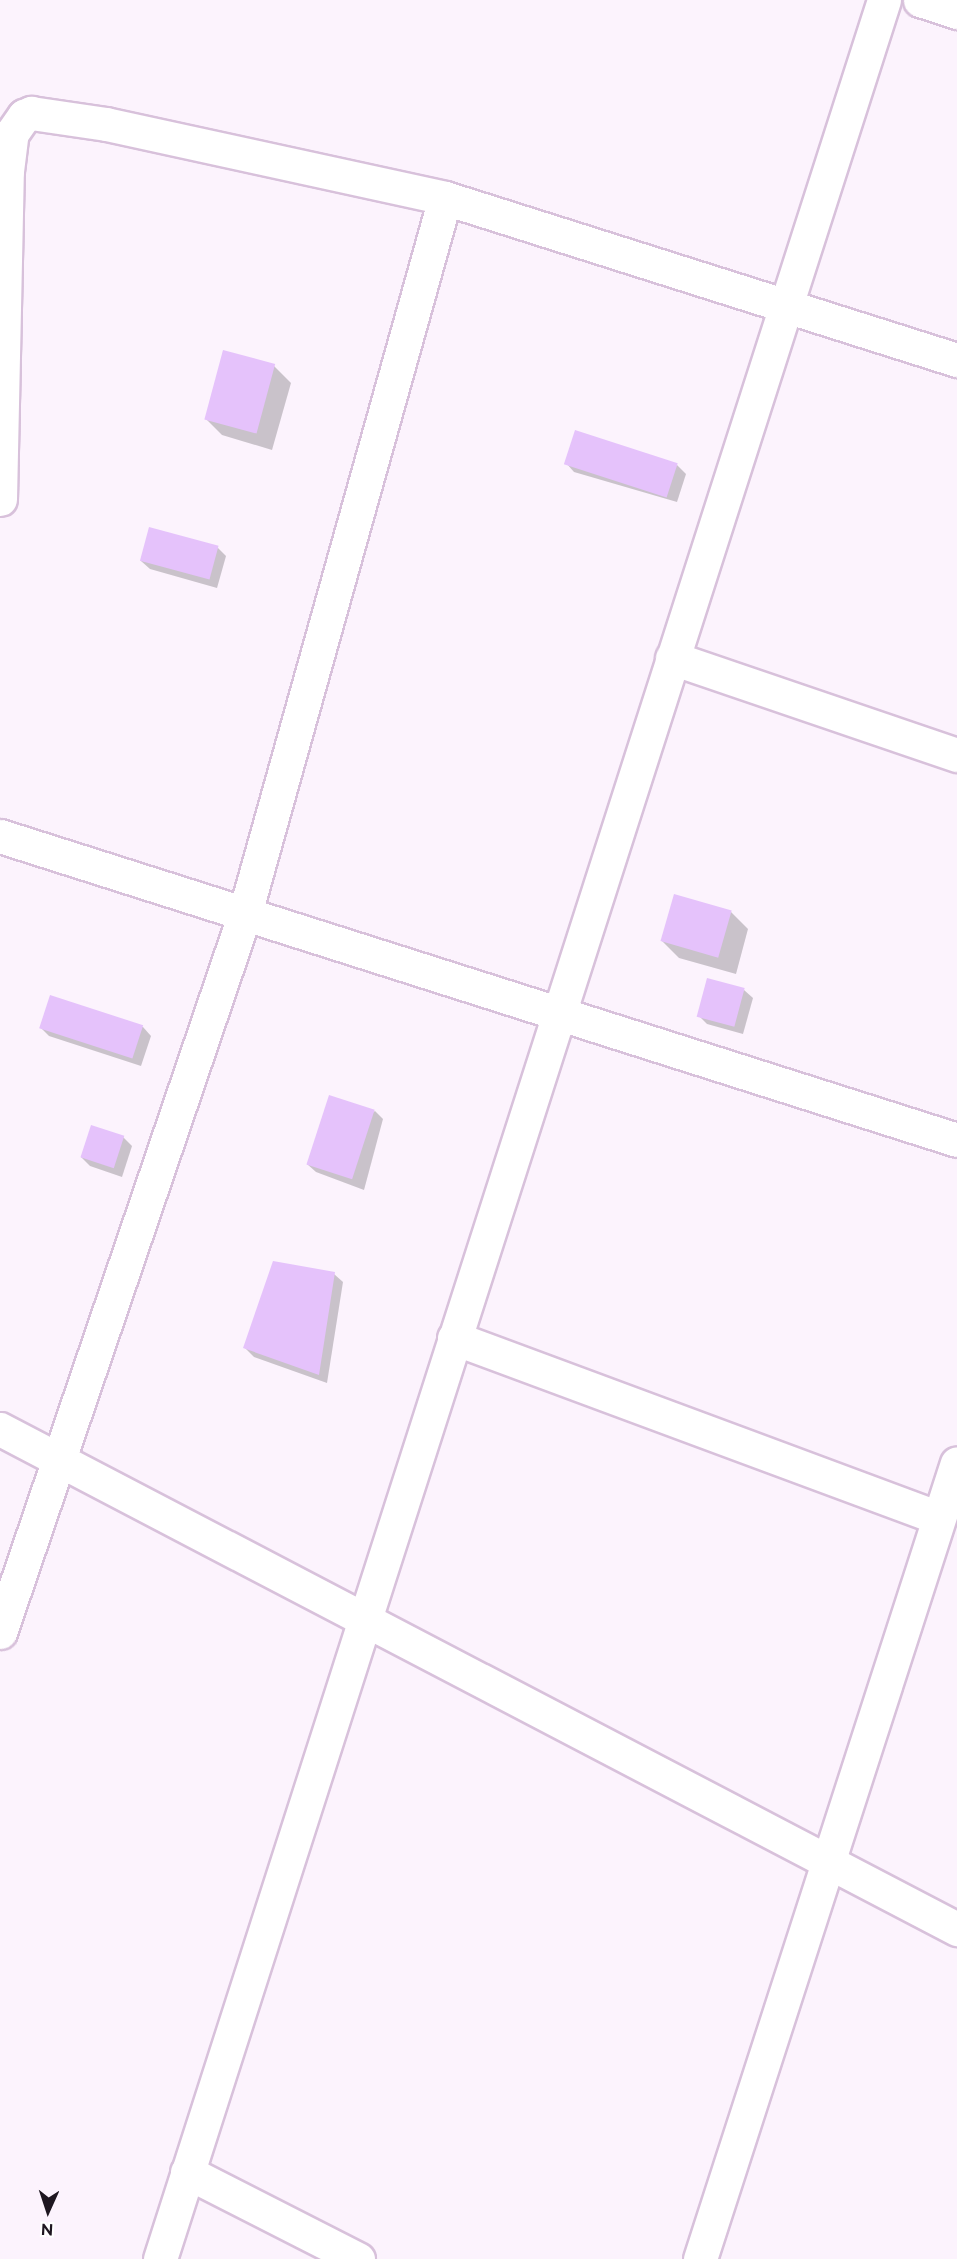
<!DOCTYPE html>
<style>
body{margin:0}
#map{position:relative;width:957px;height:2259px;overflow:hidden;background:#fcf3fd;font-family:Raleway,sans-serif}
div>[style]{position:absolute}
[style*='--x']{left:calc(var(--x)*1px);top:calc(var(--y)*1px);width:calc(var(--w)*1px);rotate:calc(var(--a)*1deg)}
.shadow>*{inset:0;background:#0003}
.building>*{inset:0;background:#e5c2fb;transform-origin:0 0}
.roads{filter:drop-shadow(2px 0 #d8c1db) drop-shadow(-2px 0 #d8c1db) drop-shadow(0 2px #d8c1db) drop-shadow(0 -2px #d8c1db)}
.minor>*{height:33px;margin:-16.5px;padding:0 16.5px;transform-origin:16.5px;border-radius:16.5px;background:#fff}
span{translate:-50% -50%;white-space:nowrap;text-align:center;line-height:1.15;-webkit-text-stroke:6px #fff;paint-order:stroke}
.north{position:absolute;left:18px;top:2181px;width:60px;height:60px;-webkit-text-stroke:4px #fff;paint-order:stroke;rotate:183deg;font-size:16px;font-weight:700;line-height:24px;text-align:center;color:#1e1620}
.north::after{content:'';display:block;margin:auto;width:21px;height:27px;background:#1e1620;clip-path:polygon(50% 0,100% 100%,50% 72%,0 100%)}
</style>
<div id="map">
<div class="shadow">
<i style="clip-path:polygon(274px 366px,291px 383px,272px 450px,222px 435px,205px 418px)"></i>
<i style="clip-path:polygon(566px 463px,677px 465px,686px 474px,677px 502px,574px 472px)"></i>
<i style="clip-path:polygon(217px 547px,226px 556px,217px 588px,150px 569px,141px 561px)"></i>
<i style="clip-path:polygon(731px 912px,748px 929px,736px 974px,679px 958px,662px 941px)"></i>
<i style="clip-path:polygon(744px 990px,753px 998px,743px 1034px,707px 1024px,698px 1015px)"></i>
<i style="clip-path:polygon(40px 1027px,143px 1027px,151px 1036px,141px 1066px,49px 1036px)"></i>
<i style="clip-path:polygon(375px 1111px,383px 1119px,364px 1190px,316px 1172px,307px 1164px)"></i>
<i style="clip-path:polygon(123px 1137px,132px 1146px,122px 1177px,90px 1166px,81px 1157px)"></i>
<i style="clip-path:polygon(334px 1274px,343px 1282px,327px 1383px,254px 1357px,245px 1348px)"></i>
</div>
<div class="building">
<i style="left:223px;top:350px;width:54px;height:72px;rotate:15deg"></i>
<i style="left:575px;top:430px;width:108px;height:36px;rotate:18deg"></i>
<i style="left:149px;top:527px;width:72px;height:35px;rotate:15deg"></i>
<i style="left:674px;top:894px;width:60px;height:49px;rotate:16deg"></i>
<i style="left:707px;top:978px;width:39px;height:40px;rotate:15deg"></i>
<i style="left:50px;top:995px;width:98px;height:35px;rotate:18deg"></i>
<i style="left:329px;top:1095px;width:48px;height:73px;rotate:18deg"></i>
<i style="left:91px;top:1125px;width:35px;height:34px;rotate:18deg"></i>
<i style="clip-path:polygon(273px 1261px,335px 1272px,319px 1375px,243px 1348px)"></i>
</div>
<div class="roads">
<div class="minor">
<i style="--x:920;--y:0;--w:39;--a:18"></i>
<i style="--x:0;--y:499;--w:328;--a:-88.8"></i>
<i style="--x:7;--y:171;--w:38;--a:-83"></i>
<i style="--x:12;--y:133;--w:21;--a:-55"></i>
<i style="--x:24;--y:116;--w:8;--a:-23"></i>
<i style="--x:31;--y:113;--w:76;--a:8.3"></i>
<i style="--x:106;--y:124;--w:347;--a:12.3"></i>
<i style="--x:445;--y:198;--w:537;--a:17.56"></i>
<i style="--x:672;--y:658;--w:301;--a:18.8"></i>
<i style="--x:0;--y:836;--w:1004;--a:17.62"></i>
<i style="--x:454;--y:1338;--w:517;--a:20.36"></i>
<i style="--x:0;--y:1429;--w:1080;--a:27.59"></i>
<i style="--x:0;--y:1632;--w:760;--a:-71.18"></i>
<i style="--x:245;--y:913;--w:742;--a:-74.37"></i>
<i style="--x:187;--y:2172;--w:192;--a:27"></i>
<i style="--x:160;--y:2259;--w:2372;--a:-72.23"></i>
<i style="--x:700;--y:2259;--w:836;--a:-72.11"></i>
</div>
</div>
<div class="north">N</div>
</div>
